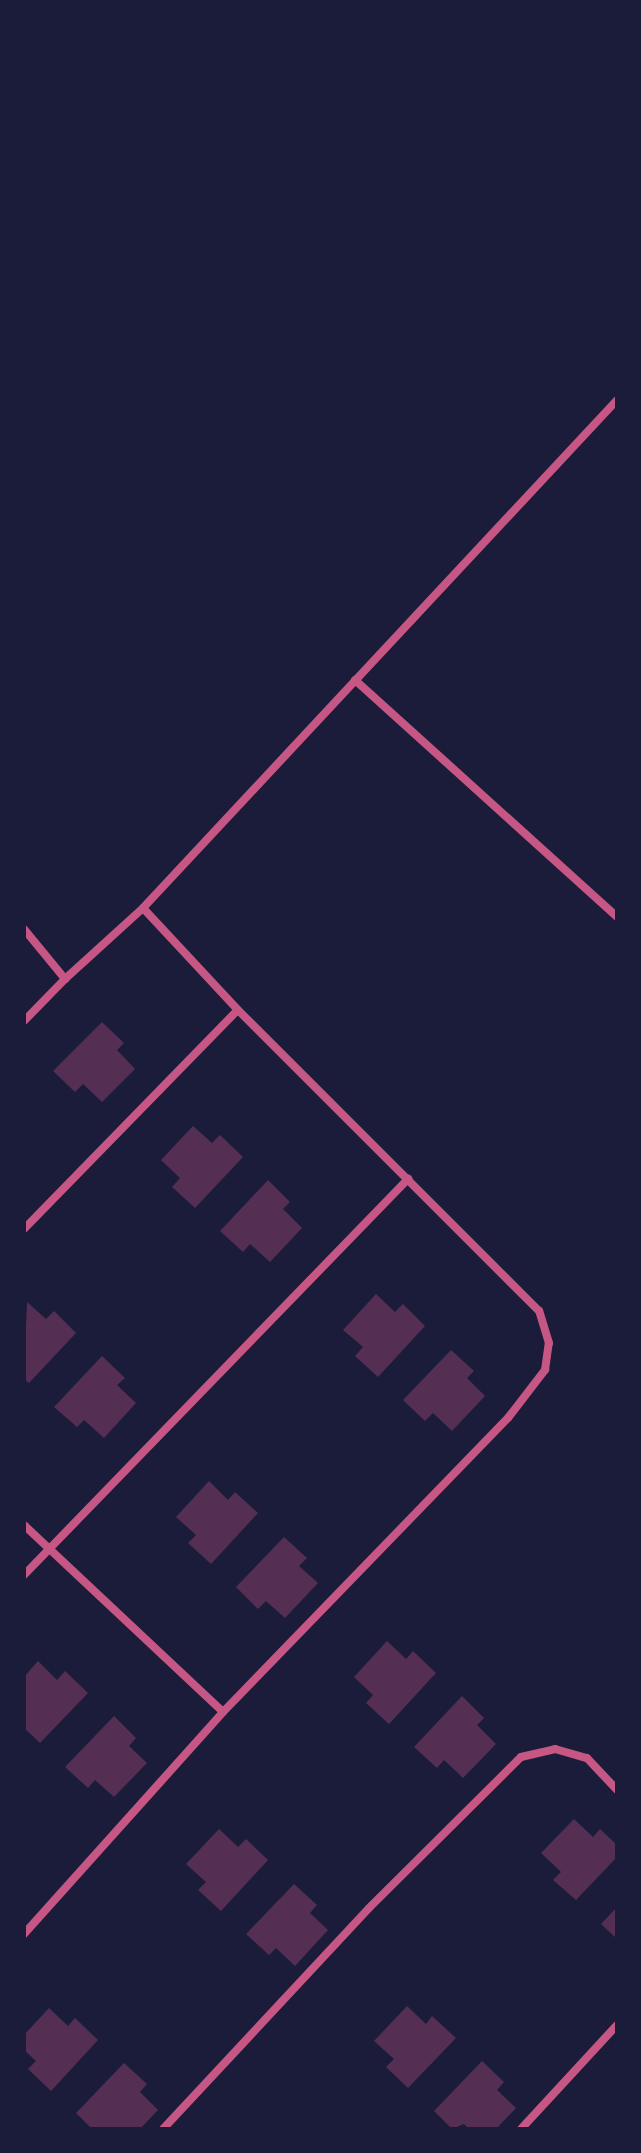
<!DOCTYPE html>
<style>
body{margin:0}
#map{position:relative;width:641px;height:2153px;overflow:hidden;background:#1b1b3a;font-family:"PT Sans Narrow",sans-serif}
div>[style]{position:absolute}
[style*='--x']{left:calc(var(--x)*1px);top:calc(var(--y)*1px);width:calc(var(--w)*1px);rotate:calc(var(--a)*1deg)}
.building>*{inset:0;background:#542f53}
.minor>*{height:8px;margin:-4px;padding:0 4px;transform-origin:4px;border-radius:4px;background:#c65784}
span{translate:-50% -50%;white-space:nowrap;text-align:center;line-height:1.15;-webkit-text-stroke:8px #1b1b3a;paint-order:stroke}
.frame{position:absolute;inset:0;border:26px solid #1b1b3a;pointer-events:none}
</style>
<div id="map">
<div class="building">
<i style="clip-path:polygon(102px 1022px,124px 1043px,117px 1050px,135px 1069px,102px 1102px,83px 1084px,75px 1092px,53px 1071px)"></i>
<i style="clip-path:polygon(193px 1126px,212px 1143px,220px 1135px,243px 1157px,195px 1208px,172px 1187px,180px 1178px,161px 1160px)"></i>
<i style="clip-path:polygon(268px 1180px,290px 1202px,283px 1209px,302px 1228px,270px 1262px,250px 1244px,243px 1252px,220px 1231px)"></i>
<i style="clip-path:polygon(376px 1294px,395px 1312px,403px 1304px,425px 1326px,378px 1377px,355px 1356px,363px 1347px,343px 1330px)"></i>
<i style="clip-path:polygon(27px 1302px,46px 1319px,54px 1311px,76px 1333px,29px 1383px,24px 1379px)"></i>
<i style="clip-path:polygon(451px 1350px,474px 1371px,467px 1378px,485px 1396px,452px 1431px,433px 1413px,425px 1421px,403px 1400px)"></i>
<i style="clip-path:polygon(102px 1356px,125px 1378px,117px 1385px,136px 1403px,104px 1438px,84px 1420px,77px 1427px,54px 1407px)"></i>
<i style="clip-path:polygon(209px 1481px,228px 1500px,235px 1492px,258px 1513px,211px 1564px,188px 1543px,196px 1535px,176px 1517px)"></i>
<i style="clip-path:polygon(284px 1537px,307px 1558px,299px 1566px,318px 1583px,285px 1618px,266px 1601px,258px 1609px,236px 1587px)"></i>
<i style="clip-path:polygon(387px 1641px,406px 1659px,413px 1651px,436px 1673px,389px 1724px,366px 1703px,373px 1695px,354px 1677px)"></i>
<i style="clip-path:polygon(38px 1661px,57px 1680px,65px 1671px,88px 1693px,40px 1743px,24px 1728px,24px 1677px)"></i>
<i style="clip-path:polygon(462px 1696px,484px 1718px,477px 1725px,496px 1744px,463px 1778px,444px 1760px,437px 1768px,414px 1747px)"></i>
<i style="clip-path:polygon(114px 1716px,136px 1738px,129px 1746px,147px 1763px,114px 1797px,95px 1780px,88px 1788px,65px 1767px)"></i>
<i style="clip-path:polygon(574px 1819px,593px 1837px,600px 1829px,617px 1845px,617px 1857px,576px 1900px,553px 1880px,561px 1872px,541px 1853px)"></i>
<i style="clip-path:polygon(219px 1829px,238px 1847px,246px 1839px,268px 1860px,221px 1911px,198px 1890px,206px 1882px,186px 1864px)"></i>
<i style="clip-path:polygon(294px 1884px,317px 1905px,310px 1913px,328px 1930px,295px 1966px,276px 1948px,269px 1955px,246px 1934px)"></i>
<i style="clip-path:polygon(617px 1907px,617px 1939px,601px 1924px)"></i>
<i style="clip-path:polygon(407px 2006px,426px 2024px,432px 2016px,456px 2038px,408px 2088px,386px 2067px,394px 2059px,374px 2041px)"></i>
<i style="clip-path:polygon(49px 2008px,68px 2026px,75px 2018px,98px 2040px,51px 2091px,28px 2069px,36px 2061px,24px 2050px,24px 2035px)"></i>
<i style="clip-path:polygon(482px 2061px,504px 2082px,497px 2090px,516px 2108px,496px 2129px,469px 2129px,464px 2124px,452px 2129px,434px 2111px)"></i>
<i style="clip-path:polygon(124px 2063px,147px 2084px,140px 2092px,158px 2110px,140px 2129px,92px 2129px,76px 2113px)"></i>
</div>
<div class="minor">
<i style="--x:355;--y:680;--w:353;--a:42.1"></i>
<i style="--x:24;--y:929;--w:65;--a:50.6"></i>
<i style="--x:65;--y:979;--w:59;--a:134.3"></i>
<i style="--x:65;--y:979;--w:105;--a:-42.3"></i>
<i style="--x:143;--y:908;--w:695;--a:-46.98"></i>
<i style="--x:24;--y:1229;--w:306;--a:-45.7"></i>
<i style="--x:24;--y:1525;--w:273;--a:43.2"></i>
<i style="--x:24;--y:1575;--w:552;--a:-45.88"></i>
<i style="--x:24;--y:1934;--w:298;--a:-48.1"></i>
<i style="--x:223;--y:1712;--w:409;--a:-45.9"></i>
<i style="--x:508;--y:1418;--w:61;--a:-52.4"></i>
<i style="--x:545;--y:1370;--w:27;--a:-82"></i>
<i style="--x:549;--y:1343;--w:34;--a:-107"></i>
<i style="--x:539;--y:1311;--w:426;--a:-135"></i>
<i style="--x:238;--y:1010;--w:139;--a:-133"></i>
<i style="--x:163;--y:2129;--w:302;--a:-47"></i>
<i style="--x:369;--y:1908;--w:214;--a:-44.8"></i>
<i style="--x:521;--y:1757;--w:35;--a:-13"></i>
<i style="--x:555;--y:1749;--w:33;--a:16"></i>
<i style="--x:587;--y:1758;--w:44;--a:46.8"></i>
<i style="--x:521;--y:2129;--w:142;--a:-47.3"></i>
</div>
<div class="frame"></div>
</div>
